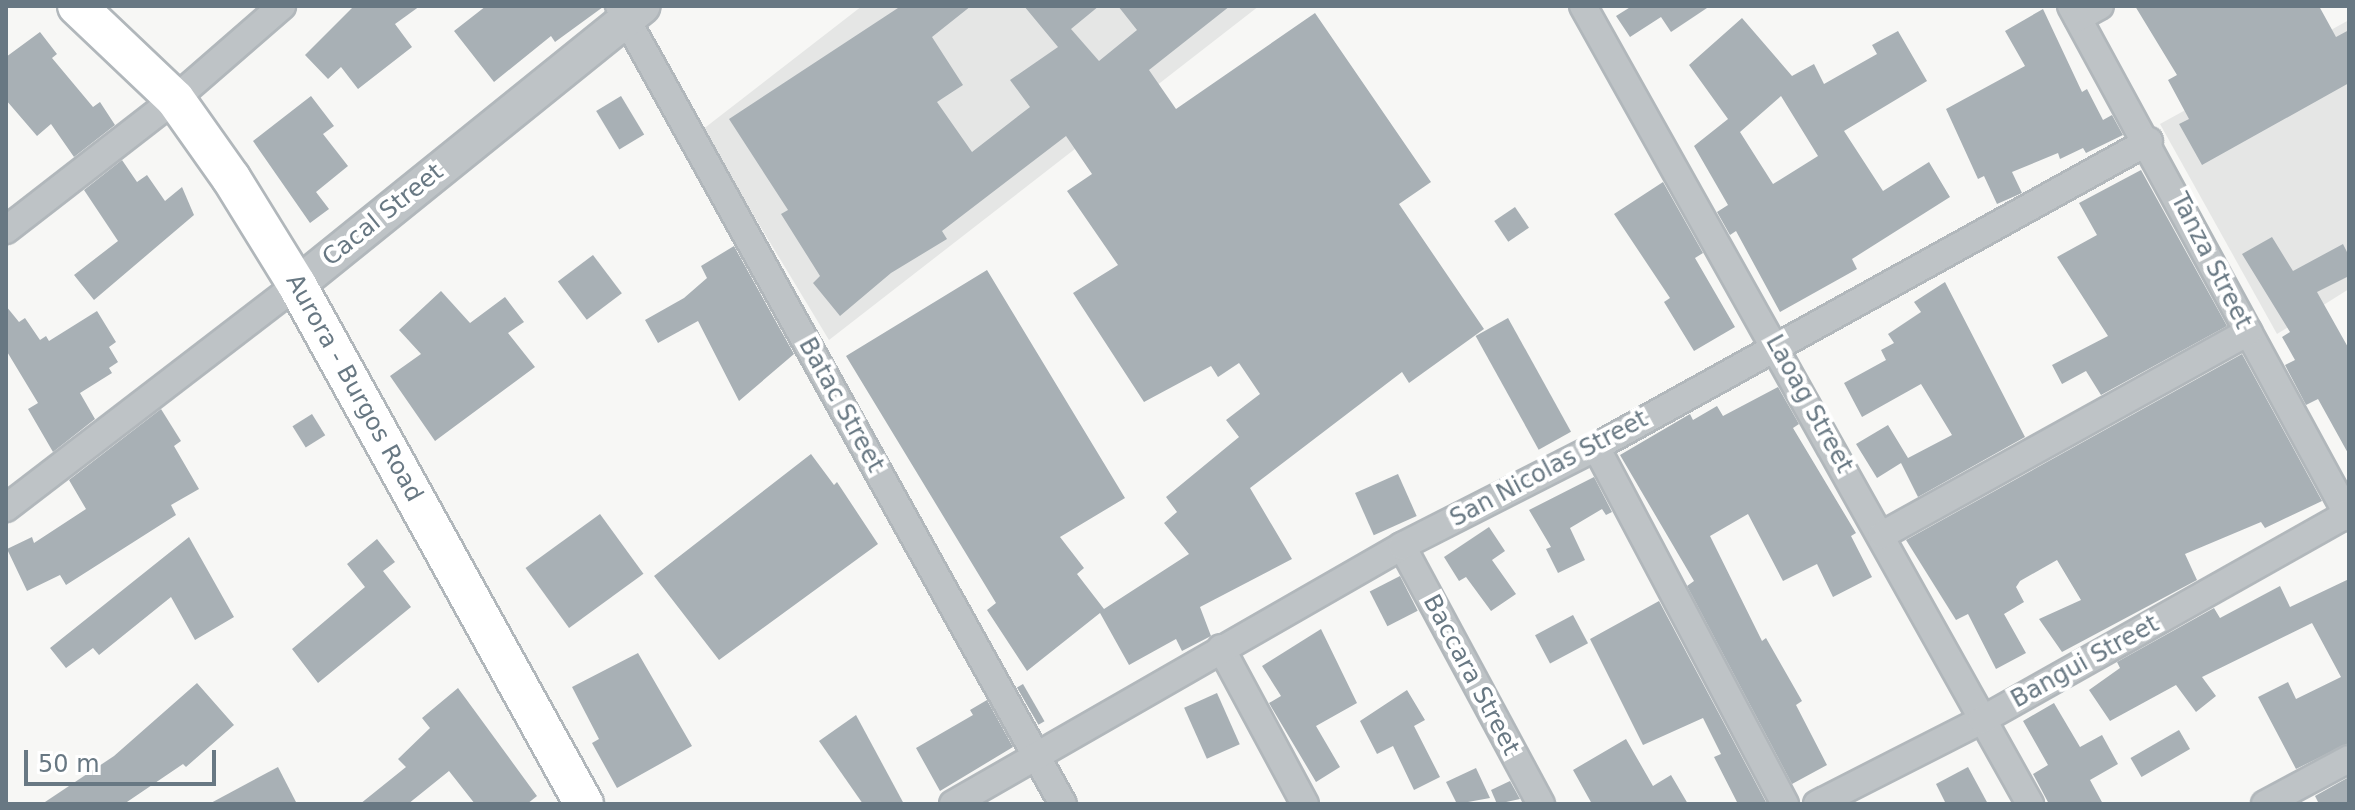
<!DOCTYPE html>
<style>
body{margin:0}
#map{position:relative;width:2355px;height:810px;overflow:hidden;background:#f7f7f5;font-family:"DejaVu Sans",sans-serif}
div>[style]{position:absolute}
[style*='--x']{left:calc(var(--x)*1px);top:calc(var(--y)*1px);width:calc(var(--w)*1px);rotate:calc(var(--a)*1deg)}
.built>*{inset:0;background:#e5e6e5}
.building>*{inset:0;background:#a8b0b5;transform-origin:0 0}
.roads{filter:drop-shadow(2px 0 #b1b7bb) drop-shadow(-2px 0 #b1b7bb) drop-shadow(0 2px #b1b7bb) drop-shadow(0 -2px #b1b7bb)}
.minor>*{height:26px;margin:-13px;padding:0 13px;transform-origin:13px;border-radius:13px;background:#bec3c6}
.tertiary>*{height:34px;margin:-17px;padding:0 17px;transform-origin:17px;border-radius:17px;background:#bec3c6}
.secondary>*{height:38px;margin:-19px;padding:0 19px;transform-origin:19px;border-radius:19px;background:#fff}
span{translate:-50% -50%;white-space:nowrap;text-align:center;line-height:1.15;-webkit-text-stroke:8px #fff;paint-order:stroke}
.street-label{font-size:24px;color:#687883}
.frame{position:absolute;inset:0;border:8px solid #687883;pointer-events:none}
.scale{position:absolute;left:24px;top:750px;width:192px;height:36px;box-sizing:border-box;border:4px solid #687883;border-top:0;padding-left:10px;font-size:24px;line-height:28px;white-space:nowrap;color:#687883;-webkit-text-stroke:6px #fff;paint-order:stroke}
</style>
<div id="map">
<div class="built">
<i style="clip-path:polygon(862px 6px,1259px 6px,829px 340px,702px 130px)"></i>
<i style="clip-path:polygon(2349px 20px,2349px 289px,2277px 334px,2160px 124px)"></i>
</div>
<div class="building">
<i style="clip-path:polygon(354px 6px,420px 6px,395px 24px,412px 47px,358px 89px,341px 67px,328px 79px,305px 55px)"></i>
<i style="clip-path:polygon(486px 6px,603px 6px,603px 7px,555px 42px,551px 36px,494px 82px,454px 31px)"></i>
<i style="clip-path:polygon(901px 6px,971px 6px,932px 37px,963px 85px,937px 102px,972px 152px,1030px 107px,1010px 80px,1058px 47px,1024px 6px,1099px 6px,1071px 29px,1099px 61px,1137px 30px,1118px 6px,1230px 6px,1149px 70px,1176px 109px,1315px 13px,1431px 182px,1399px 204px,1484px 329px,1409px 383px,1402px 372px,1250px 488px,1292px 559px,1200px 607px,1211px 636px,1182px 651px,1176px 639px,1129px 665px,1100px 613px,1027px 671px,987px 610px,996px 603px,846px 356px,987px 270px,1125px 498px,1060px 537px,1084px 568px,1077px 574px,1104px 609px,1189px 554px,1164px 523px,1177px 512px,1166px 497px,1239px 437px,1226px 420px,1260px 394px,1239px 363px,1218px 377px,1211px 366px,1144px 402px,1073px 293px,1118px 265px,1067px 191px,1092px 174px,1066px 136px,942px 231px,947px 239px,891px 273px,840px 316px,813px 283px,820px 276px,781px 214px,788px 210px,729px 119px)"></i>
<i style="clip-path:polygon(1632px 6px,1710px 6px,1671px 32px,1661px 17px,1630px 37px,1616px 16px)"></i>
<i style="clip-path:polygon(2135px 6px,2319px 6px,2336px 37px,2349px 30px,2349px 83px,2202px 165px,2179px 124px,2189px 119px,2168px 80px,2177px 75px)"></i>
<i style="clip-path:polygon(2043px 9px,2082px 92px,2087px 89px,2103px 120px,2112px 115px,2123px 135px,2086px 153px,2083px 148px,2060px 159px,2058px 153px,2012px 172px,2022px 193px,1997px 204px,1984px 176px,1978px 179px,1946px 109px,2025px 66px,2005px 31px)"></i>
<i style="clip-path:polygon(evenodd,1742px 18px,1792px 76px,1814px 64px,1824px 84px,1877px 54px,1872px 45px,1898px 31px,1927px 81px,1844px 131px,1883px 191px,1929px 162px,1950px 197px,1852px 259px,1857px 269px,1780px 312px,1736px 231px,1730px 235px,1717px 212px,1728px 205px,1694px 146px,1728px 119px,1689px 65px,1742px 18px,1781px 96px,1818px 156px,1773px 184px,1740px 132px,1781px 96px)"></i>
<i style="clip-path:polygon(40px 32px,57px 54px,52px 58px,93px 107px,100px 102px,115px 125px,74px 157px,51px 124px,37px 136px,6px 100px,6px 57px)"></i>
<i style="clip-path:polygon(311px 96px,334px 126px,323px 134px,348px 166px,316px 192px,329px 209px,310px 223px,253px 141px)"></i>
<i style="left:621px;top:96px;width:45px;height:29px;rotate:59deg"></i>
<i style="clip-path:polygon(122px 160px,137px 182px,147px 175px,165px 201px,182px 187px,194px 215px,94px 300px,74px 275px,118px 241px,84px 190px)"></i>
<i style="clip-path:polygon(2141px 170px,2227px 326px,2101px 395px,2086px 371px,2062px 384px,2052px 365px,2108px 336px,2057px 257px,2097px 235px,2079px 203px)"></i>
<i style="clip-path:polygon(1663px 182px,1703px 253px,1695px 258px,1735px 327px,1694px 351px,1664px 302px,1670px 298px,1614px 214px)"></i>
<i style="left:1515px;top:207px;width:25px;height:25px;rotate:56deg"></i>
<i style="clip-path:polygon(2272px 237px,2293px 271px,2343px 244px,2349px 256px,2349px 276px,2317px 292px,2349px 349px,2349px 455px,2318px 399px,2306px 405px,2285px 365px,2295px 360px,2282px 337px,2290px 332px,2242px 254px)"></i>
<i style="clip-path:polygon(734px 246px,794px 354px,739px 401px,698px 321px,658px 343px,645px 320px,684px 298px,707px 278px,701px 266px)"></i>
<i style="left:593px;top:255px;width:48px;height:44px;rotate:53deg"></i>
<i style="clip-path:polygon(1945px 282px,2025px 437px,1918px 497px,1901px 463px,1877px 478px,1856px 444px,1888px 425px,1908px 458px,1952px 435px,1921px 384px,1862px 417px,1844px 383px,1886px 360px,1881px 350px,1894px 343px,1888px 334px,1921px 312px,1914px 302px)"></i>
<i style="clip-path:polygon(441px 291px,470px 323px,505px 297px,524px 322px,508px 333px,535px 367px,435px 441px,390px 376px,421px 354px,399px 330px)"></i>
<i style="clip-path:polygon(6px 306px,19px 322px,25px 318px,40px 340px,46px 336px,49px 341px,97px 311px,116px 342px,109px 347px,118px 362px,109px 368px,112px 373px,80px 393px,95px 419px,53px 452px,28px 409px,38px 403px,6px 350px)"></i>
<i style="left:1508px;top:318px;width:130px;height:37px;rotate:61deg"></i>
<i style="clip-path:polygon(2242px 354px,2322px 501px,2265px 528px,2261px 522px,2185px 554px,2197px 580px,2062px 652px,2039px 619px,2081px 600px,2057px 560px,2020px 581px,2016px 587px,2024px 602px,2004px 614px,2026px 653px,1996px 669px,1968px 614px,1956px 620px,1906px 540px)"></i>
<i style="clip-path:polygon(1778px 387px,1799px 424px,1793px 428px,1856px 533px,1851px 536px,1872px 577px,1833px 597px,1817px 564px,1783px 581px,1748px 514px,1710px 536px,1762px 641px,1766px 638px,1802px 701px,1796px 705px,1827px 765px,1792px 784px,1687px 586px,1694px 581px,1620px 455px,1690px 414px,1693px 420px,1717px 406px,1723px 416px)"></i>
<i style="clip-path:polygon(161px 409px,181px 441px,174px 446px,199px 489px,171px 505px,176px 515px,66px 585px,60px 575px,27px 591px,7px 549px,32px 537px,34px 543px,86px 509px,69px 480px)"></i>
<i style="left:312px;top:414px;width:25px;height:23px;rotate:58deg"></i>
<i style="clip-path:polygon(811px 454px,834px 485px,837px 482px,878px 544px,719px 660px,654px 576px)"></i>
<i style="left:1398px;top:474px;width:46px;height:47px;rotate:66deg"></i>
<i style="clip-path:polygon(1594px 477px,1612px 512px,1606px 515px,1602px 509px,1570px 528px,1585px 560px,1558px 573px,1546px 549px,1551px 547px,1529px 510px)"></i>
<i style="left:600px;top:514px;width:74px;height:92px;rotate:54deg"></i>
<i style="clip-path:polygon(1489px 527px,1505px 551px,1492px 560px,1516px 594px,1491px 611px,1466px 577px,1459px 581px,1444px 557px)"></i>
<i style="clip-path:polygon(189px 537px,234px 617px,195px 640px,171px 597px,99px 655px,93px 648px,66px 668px,50px 648px)"></i>
<i style="clip-path:polygon(377px 539px,395px 562px,383px 571px,411px 607px,318px 683px,292px 649px,365px 587px,347px 564px)"></i>
<i style="left:1400px;top:576px;width:39px;height:34px;rotate:63deg"></i>
<i style="clip-path:polygon(2349px 579px,2349px 743px,2296px 769px,2258px 697px,2288px 682px,2296px 699px,2341px 677px,2312px 623px,2202px 677px,2216px 696px,2196px 712px,2176px 685px,2110px 721px,2089px 690px,2120px 668px,2117px 662px,2214px 608px,2220px 618px,2280px 586px,2290px 607px)"></i>
<i style="clip-path:polygon(1659px 601px,1767px 804px,1738px 804px,1714px 757px,1721px 754px,1703px 718px,1643px 745px,1590px 639px)"></i>
<i style="left:1573px;top:615px;width:32px;height:43px;rotate:62deg"></i>
<i style="clip-path:polygon(1321px 629px,1357px 703px,1316px 726px,1340px 767px,1316px 782px,1269px 703px,1281px 696px,1262px 666px)"></i>
<i style="clip-path:polygon(638px 653px,692px 746px,617px 788px,592px 743px,599px 739px,572px 687px)"></i>
<i style="clip-path:polygon(197px 683px,234px 725px,186px 767px,183px 764px,124px 804px,42px 804px,114px 756px)"></i>
<i style="left:1023px;top:684px;width:43px;height:7px;rotate:60deg"></i>
<i style="clip-path:polygon(458px 688px,537px 796px,527px 804px,475px 804px,449px 771px,408px 804px,360px 804px,406px 767px,398px 759px,430px 728px,422px 718px)"></i>
<i style="clip-path:polygon(1407px 690px,1425px 720px,1414px 726px,1440px 777px,1414px 790px,1393px 746px,1377px 754px,1360px 721px)"></i>
<i style="left:1217px;top:693px;width:56px;height:36px;rotate:66deg"></i>
<i style="clip-path:polygon(987px 700px,1013px 747px,940px 791px,916px 748px,973px 715px,970px 710px)"></i>
<i style="clip-path:polygon(2054px 703px,2080px 747px,2102px 735px,2118px 764px,2090px 780px,2103px 804px,2049px 804px,2033px 774px,2048px 765px,2023px 721px)"></i>
<i style="clip-path:polygon(856px 715px,904px 804px,863px 804px,819px 741px)"></i>
<i style="left:2179px;top:730px;width:22px;height:56px;rotate:60deg"></i>
<i style="clip-path:polygon(1626px 739px,1653px 786px,1671px 775px,1688px 804px,1592px 804px,1573px 770px)"></i>
<i style="clip-path:polygon(278px 767px,297px 804px,209px 804px)"></i>
<i style="clip-path:polygon(1968px 767px,1988px 804px,1946px 804px,1936px 784px)"></i>
<i style="clip-path:polygon(1476px 768px,1490px 798px,1457px 804px,1446px 782px)"></i>
<i style="clip-path:polygon(2349px 777px,2349px 804px,2319px 804px,2315px 796px)"></i>
<i style="clip-path:polygon(1510px 781px,1520px 799px,1497px 804px,1491px 790px)"></i>
</div>
<div class="roads">
<div class="minor">
<i style="--x:619;--y:6;--w:913;--a:60.91"></i>
<i style="--x:1583;--y:6;--w:915;--a:60.74"></i>
<i style="--x:2071;--y:6;--w:582;--a:61.45"></i>
<i style="--x:2078;--y:18;--w:25;--a:-29"></i>
<i style="--x:6;--y:230;--w:214;--a:-37.8"></i>
<i style="--x:175;--y:99;--w:142;--a:-41"></i>
<i style="--x:1596;--y:447;--w:404;--a:62.1"></i>
<i style="--x:6;--y:508;--w:367;--a:-37.5"></i>
<i style="--x:1882;--y:535;--w:419;--a:-29"></i>
<i style="--x:1402;--y:546;--w:293;--a:61.7"></i>
<i style="--x:1221;--y:648;--w:177;--a:61.7"></i>
<i style="--x:953;--y:804;--w:518;--a:-29.88"></i>
<i style="--x:1402;--y:546;--w:218;--a:-27"></i>
<i style="--x:1596;--y:447;--w:632;--a:-28.96"></i>
<i style="--x:1817;--y:804;--w:185;--a:-27"></i>
<i style="--x:1982;--y:720;--w:421;--a:-29.4"></i>
<i style="--x:2265;--y:804;--w:95;--a:-28.2"></i>
</div>
<div class="tertiary">
<i style="--x:297;--y:285;--w:444;--a:-38.9"></i>
</div>
<div class="secondary">
<i style="--x:77;--y:6;--w:135;--a:43.5"></i>
<i style="--x:175;--y:99;--w:97;--a:54.7"></i>
<i style="--x:231;--y:178;--w:126;--a:58.3"></i>
<i style="--x:297;--y:285;--w:593;--a:61.06"></i>
</div>
</div>
<div class="street-label">
<span style="left:383px;top:215px;rotate:-39deg">Cacal Street</span>
<span style="left:2211px;top:261px;rotate:63deg">Tanza Street</span>
<span style="left:354px;top:388px;rotate:61deg">Aurora - Burgos Road</span>
<span style="left:1809px;top:404px;rotate:61deg">Laoag Street</span>
<span style="left:841px;top:405px;rotate:61deg">Batac Street</span>
<span style="left:1549px;top:469px;rotate:-28deg">San Nicolas Street</span>
<span style="left:2085px;top:662px;rotate:-29deg">Bangui Street</span>
<span style="left:1471px;top:675px;rotate:62deg">Baccara Street</span>
</div>
<div class="frame"></div>
<div class="scale">50 m</div>
</div>
